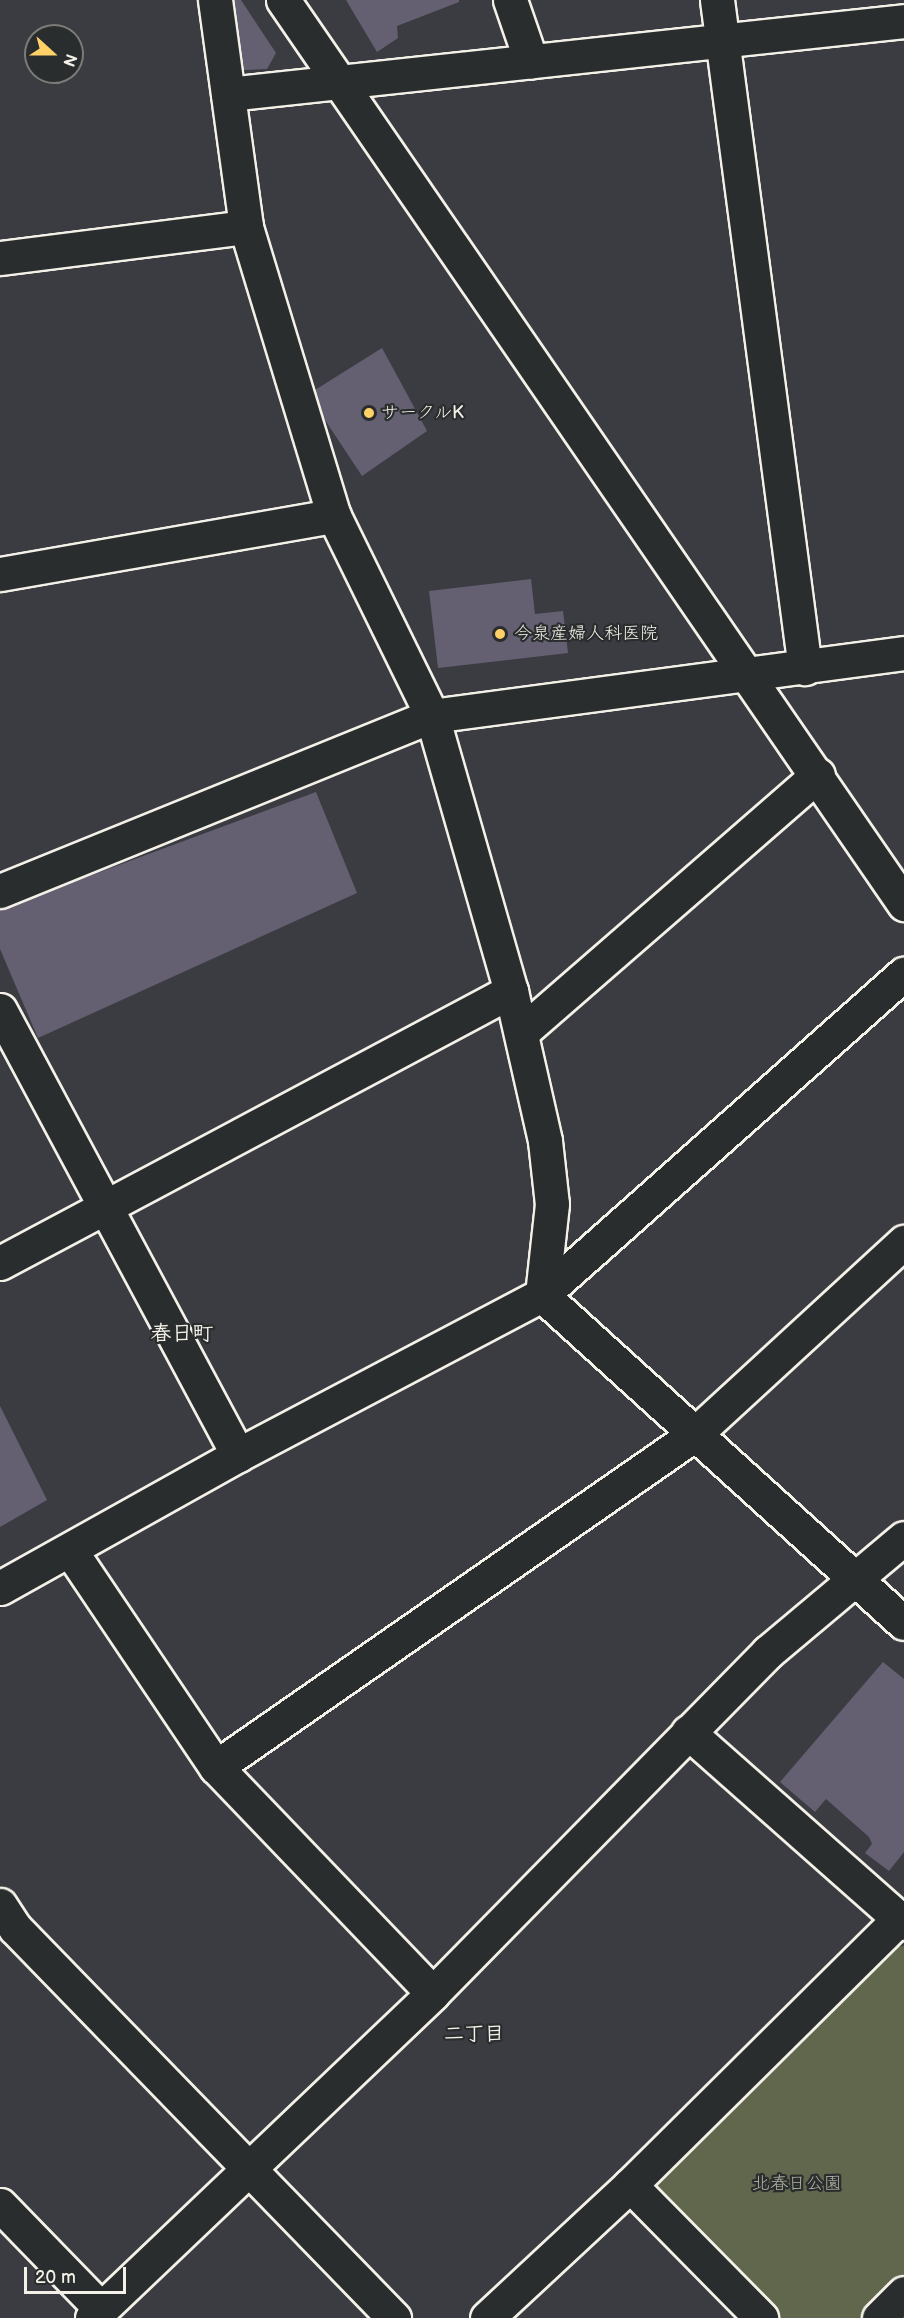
<!DOCTYPE html>
<meta charset="utf-8">
<style>
body{margin:0}
#map{position:relative;width:904px;height:2318px;overflow:hidden;background:#3b3c42;font-family:"Balsamiq Sans","Klee One",sans-serif}
div>[style]{position:absolute}
[style*='--x']{left:calc(var(--x)*1px);top:calc(var(--y)*1px);width:calc(var(--w)*1px);rotate:calc(var(--a)*1deg)}
.green>*{inset:0;background:#60674d}
.building>*{inset:0;background:#646072}
.roads{filter:drop-shadow(2px 0 #f4f1e8) drop-shadow(-2px 0 #f4f1e8) drop-shadow(0 2px #f4f1e8) drop-shadow(0 -2px #f4f1e8)}
.minor>*{height:33px;margin:-16.5px;padding:0 16.5px;transform-origin:16.5px;border-radius:16.5px;background:#2a2d2e}
.dots>*{width:16px;height:16px;translate:-50% -50%;box-sizing:border-box;border:3px solid #2a2d2e;border-radius:50%}
span{translate:-50% -50%;white-space:nowrap;text-align:center;line-height:1.15;-webkit-text-stroke:4.5px #2a2d2e;paint-order:stroke}
.poi-label{font-size:18px;color:#f4f1e8}
.left{translate:0 -50%;text-align:left}
.park-label{font-size:18px;color:#b1b3a2}
.neighbourhood-label{font-size:20px;color:#f4f1e8;font-weight:700}
.quarter-label{font-size:21px;color:#f4f1e8;font-weight:700}
.north{position:absolute;left:24px;top:24px;width:60px;height:60px;box-sizing:border-box;background:#2a2d2e;border:2px solid #7b7b78;border-radius:50%;rotate:111deg;font-size:16px;font-weight:700;line-height:24px;text-align:center;color:#f4f1e8}
.north::after{content:'';display:block;margin:auto;width:21px;height:27px;background:#ffd166;clip-path:polygon(50% 0,100% 100%,50% 72%,0 100%)}
.scale{position:absolute;left:24px;top:2267px;width:102px;height:27px;box-sizing:border-box;border:3px solid #f4f1e8;border-top:0;padding-left:8px;font-size:18px;line-height:21px;white-space:nowrap;color:#f4f1e8;-webkit-text-stroke:4px #2a2d2e;paint-order:stroke}
</style>
<div id="map">
<div class="green">
<i style="clip-path:polygon(904px 1946px,904px 2277px,863px 2318px,779px 2318px,652px 2186px,893px 1947px)"></i>
</div>
<div class="building">
<i style="clip-path:polygon(234px 0,241px 0,276px 53px,267px 69px,244px 70px)"></i>
<i style="clip-path:polygon(346px 0,459px 0,459px 2px,397px 26px,398px 38px,377px 52px)"></i>
<i style="clip-path:polygon(382px 348px,427px 431px,362px 476px,323px 417px,315px 390px)"></i>
<i style="clip-path:polygon(531px 579px,535px 614px,563px 611px,568px 653px,438px 668px,429px 591px)"></i>
<i style="clip-path:polygon(316px 792px,357px 893px,38px 1038px,0 949px,0 909px)"></i>
<i style="clip-path:polygon(0 1406px,47px 1500px,0 1527px)"></i>
<i style="clip-path:polygon(883px 1662px,904px 1679px,904px 1852px,889px 1871px,865px 1853px,872px 1844px,869px 1837px,826px 1799px,815px 1812px,780px 1782px)"></i>
</div>
<div class="roads">
<div class="minor">
<i style="--x:215;--y:0;--w:229;--a:82.2"></i>
<i style="--x:246;--y:227;--w:302;--a:73.1"></i>
<i style="--x:334;--y:516;--w:223;--a:63.9"></i>
<i style="--x:432;--y:716;--w:286;--a:74"></i>
<i style="--x:511;--y:991;--w:154;--a:77.2"></i>
<i style="--x:545;--y:1141;--w:63;--a:83.7"></i>
<i style="--x:552;--y:1204;--w:92;--a:96.3"></i>
<i style="--x:542;--y:1295;--w:488;--a:42.2"></i>
<i style="--x:283;--y:0;--w:1097;--a:55.51"></i>
<i style="--x:510;--y:0;--w:65;--a:71"></i>
<i style="--x:717;--y:0;--w:674;--a:82.5"></i>
<i style="--x:228;--y:94;--w:680;--a:-6.16"></i>
<i style="--x:0;--y:258;--w:248;--a:-7.2"></i>
<i style="--x:0;--y:574;--w:339;--a:-9.9"></i>
<i style="--x:0;--y:891;--w:466;--a:-22.1"></i>
<i style="--x:432;--y:716;--w:476;--a:-7.6"></i>
<i style="--x:0;--y:1010;--w:505;--a:61.86"></i>
<i style="--x:522;--y:1032;--w:392;--a:-41"></i>
<i style="--x:0;--y:1263;--w:579;--a:-28.03"></i>
<i style="--x:70;--y:1550;--w:262;--a:56.1"></i>
<i style="--x:216;--y:1767;--w:313;--a:46.2"></i>
<i style="--x:0;--y:1588;--w:273;--a:-29.2"></i>
<i style="--x:238;--y:1455;--w:344;--a:-27.8"></i>
<i style="--x:542;--y:1295;--w:484;--a:-41.6"></i>
<i style="--x:688;--y:1732;--w:288;--a:41.5"></i>
<i style="--x:216;--y:1767;--w:583;--a:-34.81"></i>
<i style="--x:695;--y:1434;--w:284;--a:-42.6"></i>
<i style="--x:0;--y:1905;--w:27;--a:57"></i>
<i style="--x:15;--y:1928;--w:544;--a:45.82"></i>
<i style="--x:630;--y:2185;--w:187;--a:45.4"></i>
<i style="--x:0;--y:2205;--w:145;--a:45.8"></i>
<i style="--x:92;--y:2318;--w:471;--a:-43.6"></i>
<i style="--x:433;--y:1993;--w:478;--a:-45.5"></i>
<i style="--x:768;--y:1652;--w:177;--a:-40"></i>
<i style="--x:487;--y:2318;--w:195;--a:-42.9"></i>
<i style="--x:630;--y:2185;--w:378;--a:-44.7"></i>
<i style="--x:879;--y:2318;--w:35;--a:-45"></i>
</div>
</div>
<div class="dots">
<i style="left:369px;top:413px;background:#ffd166"></i>
<i style="left:500px;top:634px;background:#ffd166"></i>
</div>
<div class="poi-label">
<span class="left" style="left:381px;top:413px">サークルK</span>
<span class="left" style="left:514px;top:634px">今泉産婦人科医院</span>
</div>
<div class="park-label">
<span style="left:797px;top:2184px">北春日公園</span>
</div>
<div class="neighbourhood-label">
<span style="left:474px;top:2034px">二丁目</span>
</div>
<div class="quarter-label">
<span style="left:182px;top:1334px">春日町</span>
</div>
<div class="north">N</div>
<div class="scale">20 m</div>
</div>
